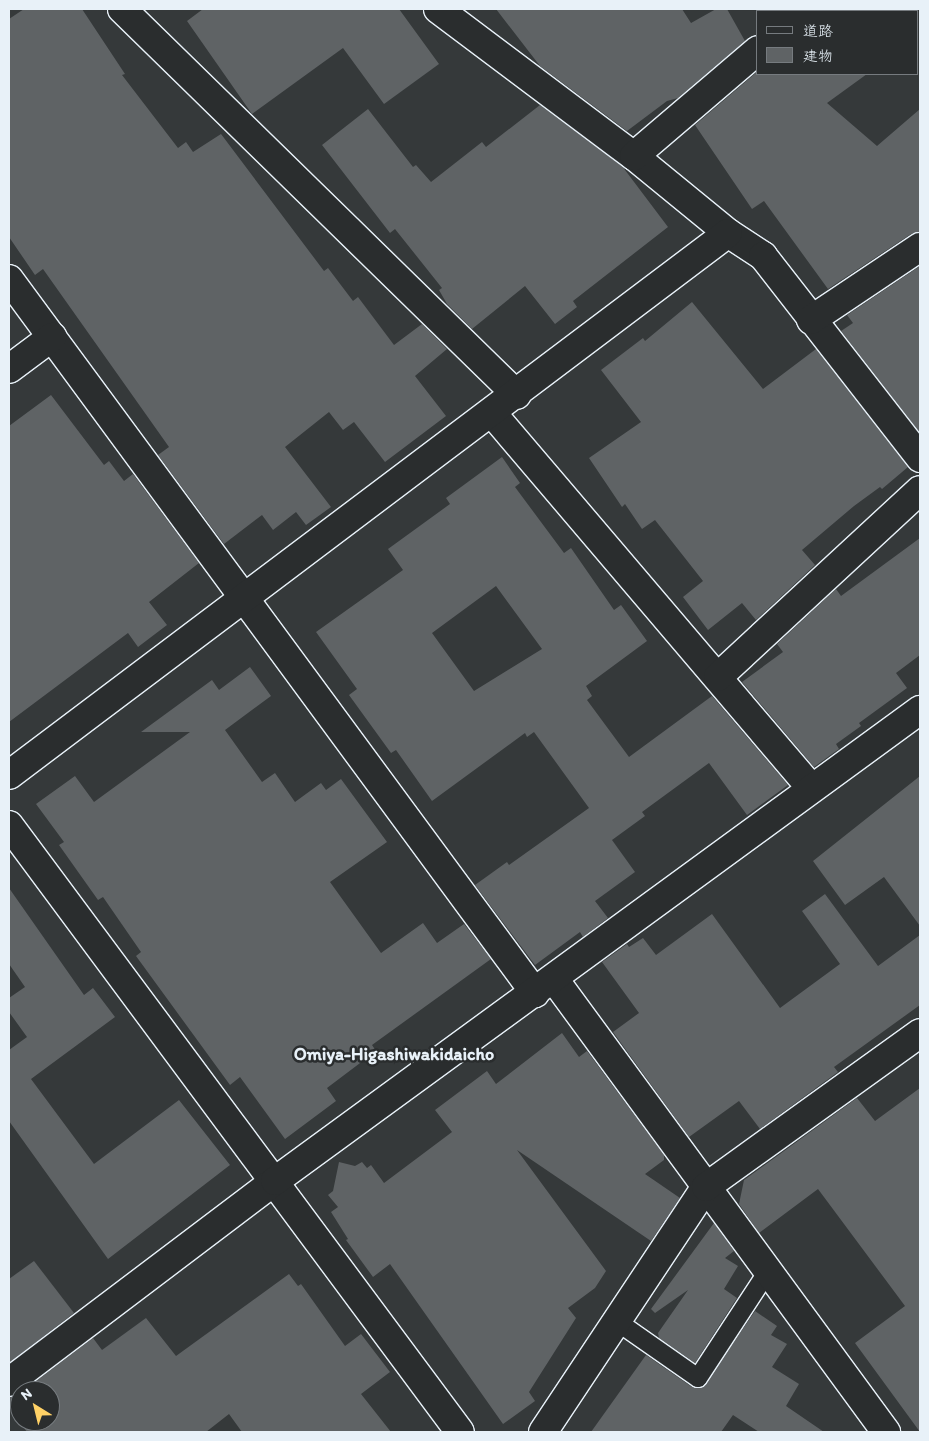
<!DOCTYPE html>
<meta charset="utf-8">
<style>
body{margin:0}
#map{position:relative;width:929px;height:1441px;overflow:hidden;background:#35393a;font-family:Itim,"Klee One",sans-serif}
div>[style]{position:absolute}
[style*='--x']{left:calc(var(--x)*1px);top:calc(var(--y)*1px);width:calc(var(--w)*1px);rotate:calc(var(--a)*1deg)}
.building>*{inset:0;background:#5f6365}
.roads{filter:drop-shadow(1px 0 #e8f1f8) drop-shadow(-1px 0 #e8f1f8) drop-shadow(0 1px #e8f1f8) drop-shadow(0 -1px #e8f1f8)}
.lane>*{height:18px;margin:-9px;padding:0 9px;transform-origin:9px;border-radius:9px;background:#2a2d2e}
.street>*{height:28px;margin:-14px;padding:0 14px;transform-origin:14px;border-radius:14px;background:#2a2d2e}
span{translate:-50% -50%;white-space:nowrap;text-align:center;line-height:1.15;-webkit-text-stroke:5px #2a2d2e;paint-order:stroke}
.neighbourhood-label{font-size:18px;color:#e8f1f8;font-weight:700}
.frame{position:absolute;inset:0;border:10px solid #e8f1f8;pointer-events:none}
.legend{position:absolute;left:756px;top:10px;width:162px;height:65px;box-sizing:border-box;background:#2a2d2e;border:1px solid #767b7f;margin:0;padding:6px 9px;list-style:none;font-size:15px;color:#e8f1f8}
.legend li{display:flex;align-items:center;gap:10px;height:25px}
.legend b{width:25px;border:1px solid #767b7f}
.north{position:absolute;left:10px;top:1381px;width:50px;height:50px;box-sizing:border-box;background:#2a2d2e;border:1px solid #767b7f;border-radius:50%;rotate:324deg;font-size:14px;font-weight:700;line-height:20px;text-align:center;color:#e8f1f8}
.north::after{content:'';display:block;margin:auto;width:18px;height:22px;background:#ffd166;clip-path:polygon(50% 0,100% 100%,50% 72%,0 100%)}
</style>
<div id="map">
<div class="building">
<i style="clip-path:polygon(24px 9px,82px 9px,125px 74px,122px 75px,178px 148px,186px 142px,193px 152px,221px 134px,324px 271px,328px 268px,353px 301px,358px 297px,394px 345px,422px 324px,447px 349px,415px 376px,446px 416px,385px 462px,354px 422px,343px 430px,329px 412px,285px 447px,331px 507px,306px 525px,296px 512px,273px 530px,262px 515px,224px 544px,158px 455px,169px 447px,43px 269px,35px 275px,9px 237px,9px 19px)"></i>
<i style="clip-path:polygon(203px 9px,399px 9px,439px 64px,384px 104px,343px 48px,252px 114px,187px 21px)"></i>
<i style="clip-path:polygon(496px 9px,682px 9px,691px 23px,716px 9px,727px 9px,745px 41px,678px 98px,667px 101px,627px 131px,540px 66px)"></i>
<i style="clip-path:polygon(758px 71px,758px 74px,867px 74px,827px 103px,877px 146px,920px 109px,920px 232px,911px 234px,828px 289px,764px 201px,752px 209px,695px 125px)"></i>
<i style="clip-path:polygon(540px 105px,622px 166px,668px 227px,573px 301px,577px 307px,555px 324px,525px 286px,472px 329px,447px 304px,439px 290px,442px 288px,395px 229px,390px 233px,322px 145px,368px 109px,413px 167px,416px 165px,431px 182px,482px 142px,486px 147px)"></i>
<i style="clip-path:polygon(920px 266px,920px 433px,841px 331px,853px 323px,847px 315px)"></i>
<i style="clip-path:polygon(692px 302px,763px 389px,816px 349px,908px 467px,882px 489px,880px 487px,854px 506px,802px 550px,815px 565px,756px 620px,742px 603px,708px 630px,683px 597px,703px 581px,655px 520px,642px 529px,625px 504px,622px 507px,589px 458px,641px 422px,601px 370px,643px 338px,645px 341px)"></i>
<i style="clip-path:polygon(51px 395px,104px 465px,109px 461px,124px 481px,133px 474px,199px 563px,149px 602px,167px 625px,138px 647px,128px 633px,9px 722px,9px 426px)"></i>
<i style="clip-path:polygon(evenodd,502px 457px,520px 483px,515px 487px,564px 553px,571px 548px,614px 610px,621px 605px,647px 641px,586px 686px,592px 696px,587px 700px,629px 757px,712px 696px,788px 785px,747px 815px,709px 763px,642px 812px,645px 816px,612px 840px,635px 872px,595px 901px,608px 918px,583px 937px,580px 932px,535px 965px,475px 885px,507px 862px,509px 865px,589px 808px,534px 732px,527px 737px,525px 733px,432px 801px,396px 750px,391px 753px,349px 695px,357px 689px,316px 632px,403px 570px,388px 549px,450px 504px,446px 498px,502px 457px,496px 586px,542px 649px,474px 691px,432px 633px,496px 586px)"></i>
<i style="clip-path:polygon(920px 538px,920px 655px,896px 673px,907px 688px,859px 723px,861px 726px,836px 744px,839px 749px,814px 767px,742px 682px,783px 652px,777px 644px,836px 589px,841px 596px)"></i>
<i style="clip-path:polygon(250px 667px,271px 696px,225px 730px,262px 782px,275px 773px,295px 802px,321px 783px,326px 790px,341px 779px,387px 842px,330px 882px,381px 953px,423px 923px,437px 943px,464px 924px,491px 959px,372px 1045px,376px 1051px,327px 1088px,336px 1101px,285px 1139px,240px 1077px,230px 1085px,136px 956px,141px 952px,103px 897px,98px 900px,59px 845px,64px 842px,36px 804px,75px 776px,94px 802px,190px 732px,141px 732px,212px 680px,219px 690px)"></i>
<i style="clip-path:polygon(920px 776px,920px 926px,884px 877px,845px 905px,813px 861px)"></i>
<i style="clip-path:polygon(9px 888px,84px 995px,93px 988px,115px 1017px,31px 1079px,94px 1164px,179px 1100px,230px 1165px,108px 1259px,9px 1121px,9px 1050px,27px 1037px,9px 1012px,9px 998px,25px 987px,9px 964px)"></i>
<i style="clip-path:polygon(825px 894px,878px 966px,920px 935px,920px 1005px,834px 1067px,838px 1072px,760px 1129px,739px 1101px,689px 1137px,613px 1032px,639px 1013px,602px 962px,627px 944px,629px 947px,643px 938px,656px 955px,712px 914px,780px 1008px,840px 964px,802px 911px)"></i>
<i style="clip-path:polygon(562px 1033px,579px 1057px,587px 1051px,664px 1155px,664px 1160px,645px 1174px,680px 1198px,651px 1241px,517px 1150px,606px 1271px,595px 1288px,568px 1308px,576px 1318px,529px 1392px,535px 1401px,503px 1424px,390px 1264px,373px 1277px,346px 1240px,348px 1239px,331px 1212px,338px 1207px,328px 1195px,333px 1191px,339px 1162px,355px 1166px,362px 1162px,367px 1168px,371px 1165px,384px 1183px,452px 1132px,435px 1110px,487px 1071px,496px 1084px)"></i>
<i style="clip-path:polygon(920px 1088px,920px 1432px,855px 1343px,905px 1306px,818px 1189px,759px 1233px,739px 1204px,744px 1180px,857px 1098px,875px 1121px)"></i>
<i style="clip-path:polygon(714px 1223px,734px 1251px,725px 1258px,738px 1266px,724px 1289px,737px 1298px,695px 1363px,659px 1338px,658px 1333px,688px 1290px,655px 1313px,651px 1309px)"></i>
<i style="clip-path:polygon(34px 1261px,74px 1313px,9px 1363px,9px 1279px)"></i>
<i style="clip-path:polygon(289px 1274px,298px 1286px,301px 1284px,345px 1346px,361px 1334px,390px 1372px,361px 1394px,391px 1432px,242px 1432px,229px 1414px,206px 1432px,27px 1432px,9px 1407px,9px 1397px,20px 1393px,20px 1421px,50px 1421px,50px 1391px,23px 1391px,93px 1338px,102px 1350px,146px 1318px,176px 1356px)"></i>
<i style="clip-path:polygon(755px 1311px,777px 1326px,771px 1335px,787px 1344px,772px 1367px,799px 1384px,786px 1406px,824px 1432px,759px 1432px,733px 1415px,721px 1432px,591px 1432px,646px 1355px,692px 1387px,703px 1387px)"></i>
</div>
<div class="roads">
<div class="lane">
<i style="--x:777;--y:9;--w:20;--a:6"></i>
<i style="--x:615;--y:1320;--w:101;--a:34.9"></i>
<i style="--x:698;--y:1378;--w:128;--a:-56.8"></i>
</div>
<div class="street">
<i style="--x:122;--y:9;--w:552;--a:44.34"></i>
<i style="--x:438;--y:9;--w:245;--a:36.9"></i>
<i style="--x:634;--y:156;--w:122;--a:39.3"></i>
<i style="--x:728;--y:233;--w:42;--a:33.3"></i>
<i style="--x:763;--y:256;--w:256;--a:52.1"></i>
<i style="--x:802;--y:11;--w:4;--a:-34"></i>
<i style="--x:634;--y:156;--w:163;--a:-40.5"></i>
<i style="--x:9;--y:279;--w:887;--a:53.62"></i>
<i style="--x:811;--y:320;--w:131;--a:-33.8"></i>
<i style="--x:9;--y:369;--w:54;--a:-36.7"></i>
<i style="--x:492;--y:413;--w:492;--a:49.6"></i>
<i style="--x:718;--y:677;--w:275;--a:-42.8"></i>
<i style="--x:9;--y:775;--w:900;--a:-37.01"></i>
<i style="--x:9;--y:825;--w:756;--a:53.39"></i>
<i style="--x:554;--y:979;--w:562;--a:53.76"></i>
<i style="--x:9;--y:1382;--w:333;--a:-37.1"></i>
<i style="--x:275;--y:1181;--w:799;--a:-36.14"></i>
<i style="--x:543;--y:1432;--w:294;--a:-56.4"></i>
<i style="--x:706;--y:1187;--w:264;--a:-35.7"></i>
</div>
</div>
<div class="neighbourhood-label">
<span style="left:394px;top:1054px">Omiya-Higashiwakidaicho</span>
</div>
<div class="frame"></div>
<ul class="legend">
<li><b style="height:6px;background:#2a2d2e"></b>道路</li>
<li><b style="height:14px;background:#5f6365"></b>建物</li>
</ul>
<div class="north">N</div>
</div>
